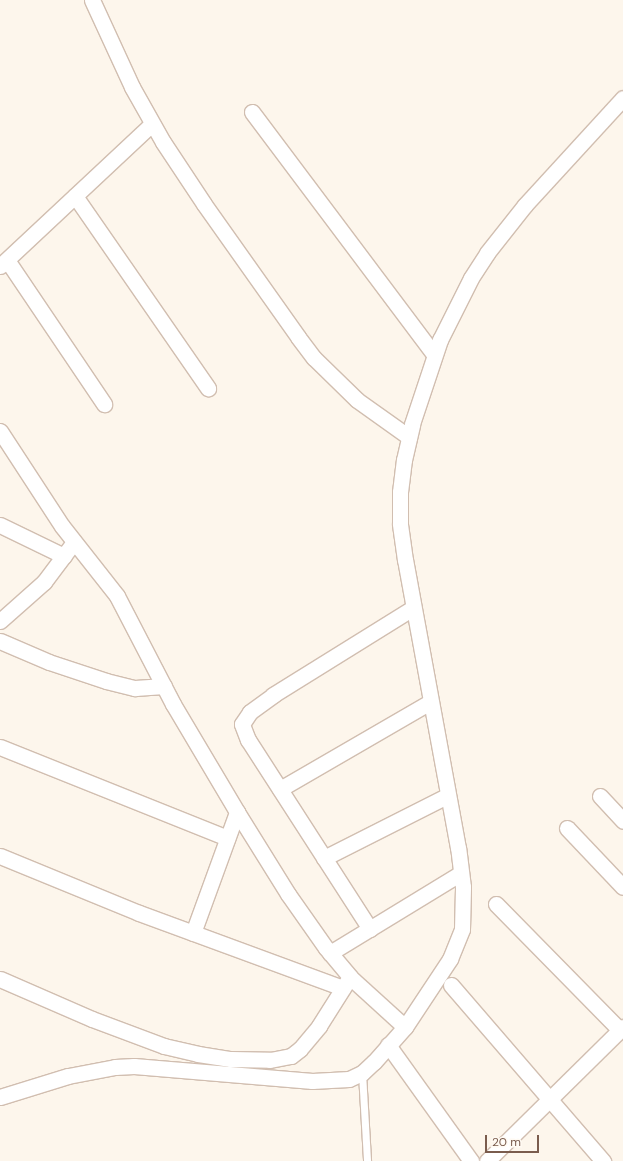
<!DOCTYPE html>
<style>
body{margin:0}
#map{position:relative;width:623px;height:1161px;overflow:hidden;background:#fdf6ec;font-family:"DM Sans",sans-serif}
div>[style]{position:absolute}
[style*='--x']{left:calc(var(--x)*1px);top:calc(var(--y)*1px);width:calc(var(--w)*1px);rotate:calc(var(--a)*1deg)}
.roads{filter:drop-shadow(1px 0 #d1beb0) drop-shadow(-1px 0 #d1beb0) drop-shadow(0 1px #d1beb0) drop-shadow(0 -1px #d1beb0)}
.service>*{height:7px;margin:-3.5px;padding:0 3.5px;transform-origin:3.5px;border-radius:3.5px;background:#fff}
.minor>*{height:15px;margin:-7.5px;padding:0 7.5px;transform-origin:7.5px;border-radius:7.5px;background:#fff}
span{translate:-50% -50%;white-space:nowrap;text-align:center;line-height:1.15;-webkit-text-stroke:3.5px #fffaf3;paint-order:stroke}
.scale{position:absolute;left:485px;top:1135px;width:54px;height:18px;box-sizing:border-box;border:2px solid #7a5c4d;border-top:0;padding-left:5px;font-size:12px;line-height:14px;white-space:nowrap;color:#7a5c4d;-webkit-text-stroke:3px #fffaf3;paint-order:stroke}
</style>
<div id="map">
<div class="roads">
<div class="service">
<i style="--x:362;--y:1073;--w:88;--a:86.7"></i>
</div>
<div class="minor">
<i style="--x:92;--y:0;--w:96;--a:65.3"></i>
<i style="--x:132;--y:87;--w:63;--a:60.6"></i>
<i style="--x:163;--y:142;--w:74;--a:56.5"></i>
<i style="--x:204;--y:204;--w:163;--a:54.7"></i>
<i style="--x:298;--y:337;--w:26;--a:53"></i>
<i style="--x:314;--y:358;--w:60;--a:44.3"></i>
<i style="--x:357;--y:400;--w:64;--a:35.4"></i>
<i style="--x:252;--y:112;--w:303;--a:53.1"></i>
<i style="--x:75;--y:196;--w:234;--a:55.3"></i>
<i style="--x:7;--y:260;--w:174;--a:56"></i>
<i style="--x:0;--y:266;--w:208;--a:-43.1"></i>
<i style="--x:0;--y:431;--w:113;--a:56.9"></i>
<i style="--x:62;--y:526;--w:89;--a:51.8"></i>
<i style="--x:117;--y:596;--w:122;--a:62.6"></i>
<i style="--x:173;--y:704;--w:126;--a:59.3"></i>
<i style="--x:237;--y:812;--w:97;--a:58.1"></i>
<i style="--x:288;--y:894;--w:66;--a:54.9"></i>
<i style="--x:326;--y:948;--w:38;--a:50"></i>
<i style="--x:350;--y:977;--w:74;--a:42.3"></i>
<i style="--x:0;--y:525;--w:71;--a:25.8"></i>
<i style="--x:0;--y:621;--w:59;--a:-41.6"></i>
<i style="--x:44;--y:582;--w:50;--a:-53.1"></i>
<i style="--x:0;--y:641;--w:53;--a:23.2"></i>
<i style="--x:49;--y:662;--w:60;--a:18.4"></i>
<i style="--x:106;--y:681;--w:30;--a:14"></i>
<i style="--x:135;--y:688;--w:29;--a:-4"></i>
<i style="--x:0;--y:747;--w:245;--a:21.8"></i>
<i style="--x:280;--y:789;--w:173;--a:-30.1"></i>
<i style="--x:600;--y:796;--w:34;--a:47"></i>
<i style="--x:567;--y:828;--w:81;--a:46.5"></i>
<i style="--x:0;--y:856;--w:150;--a:22.3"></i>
<i style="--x:139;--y:913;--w:217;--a:20.2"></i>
<i style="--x:324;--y:858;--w:138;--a:-26.8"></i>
<i style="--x:496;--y:904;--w:177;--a:45.5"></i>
<i style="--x:370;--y:929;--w:225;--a:-122.8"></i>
<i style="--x:248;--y:740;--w:17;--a:-111"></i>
<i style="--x:242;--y:724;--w:14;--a:-56"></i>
<i style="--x:250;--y:712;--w:29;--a:-36"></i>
<i style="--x:273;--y:695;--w:165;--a:-31.9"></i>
<i style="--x:193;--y:933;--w:129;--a:-70"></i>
<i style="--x:330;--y:953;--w:153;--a:-31.4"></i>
<i style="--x:0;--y:979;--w:100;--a:23.5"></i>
<i style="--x:92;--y:1019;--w:77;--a:20.6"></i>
<i style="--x:164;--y:1046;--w:35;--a:13"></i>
<i style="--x:198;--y:1054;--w:33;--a:9"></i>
<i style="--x:231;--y:1059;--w:39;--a:1"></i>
<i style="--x:270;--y:1060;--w:21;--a:-11"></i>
<i style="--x:291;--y:1056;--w:11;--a:-38"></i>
<i style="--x:300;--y:1049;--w:30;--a:-50"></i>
<i style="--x:319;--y:1026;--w:58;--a:-57.7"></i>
<i style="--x:451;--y:985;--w:233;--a:49.2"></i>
<i style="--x:388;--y:1045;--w:143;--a:54.4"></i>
<i style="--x:0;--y:1097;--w:71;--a:-17.2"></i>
<i style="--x:68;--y:1076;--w:48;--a:-10.8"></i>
<i style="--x:115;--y:1067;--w:19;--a:-3"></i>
<i style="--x:134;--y:1066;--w:179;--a:4.8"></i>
<i style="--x:312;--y:1081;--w:37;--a:-3"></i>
<i style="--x:349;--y:1079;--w:14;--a:-25"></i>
<i style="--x:362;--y:1073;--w:16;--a:-43"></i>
<i style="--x:374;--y:1062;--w:47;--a:-48.5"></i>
<i style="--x:405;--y:1027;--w:82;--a:-56.5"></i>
<i style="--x:450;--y:959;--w:32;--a:-68"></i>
<i style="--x:462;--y:929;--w:42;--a:-88.6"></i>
<i style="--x:463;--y:887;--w:39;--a:-97"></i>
<i style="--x:458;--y:848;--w:293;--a:-100.4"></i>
<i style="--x:405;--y:560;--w:37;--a:-98"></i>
<i style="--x:400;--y:523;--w:31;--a:-90"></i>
<i style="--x:400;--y:492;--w:32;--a:-83"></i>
<i style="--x:404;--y:460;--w:37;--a:-77"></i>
<i style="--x:412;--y:424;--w:89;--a:-71.6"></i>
<i style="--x:440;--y:340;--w:69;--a:-63.4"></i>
<i style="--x:471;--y:278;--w:30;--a:-57"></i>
<i style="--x:487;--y:253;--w:61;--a:-51.6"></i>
<i style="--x:525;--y:205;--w:145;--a:-47.5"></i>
<i style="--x:487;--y:1161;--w:191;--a:-44.6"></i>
</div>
</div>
<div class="scale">20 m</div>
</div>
